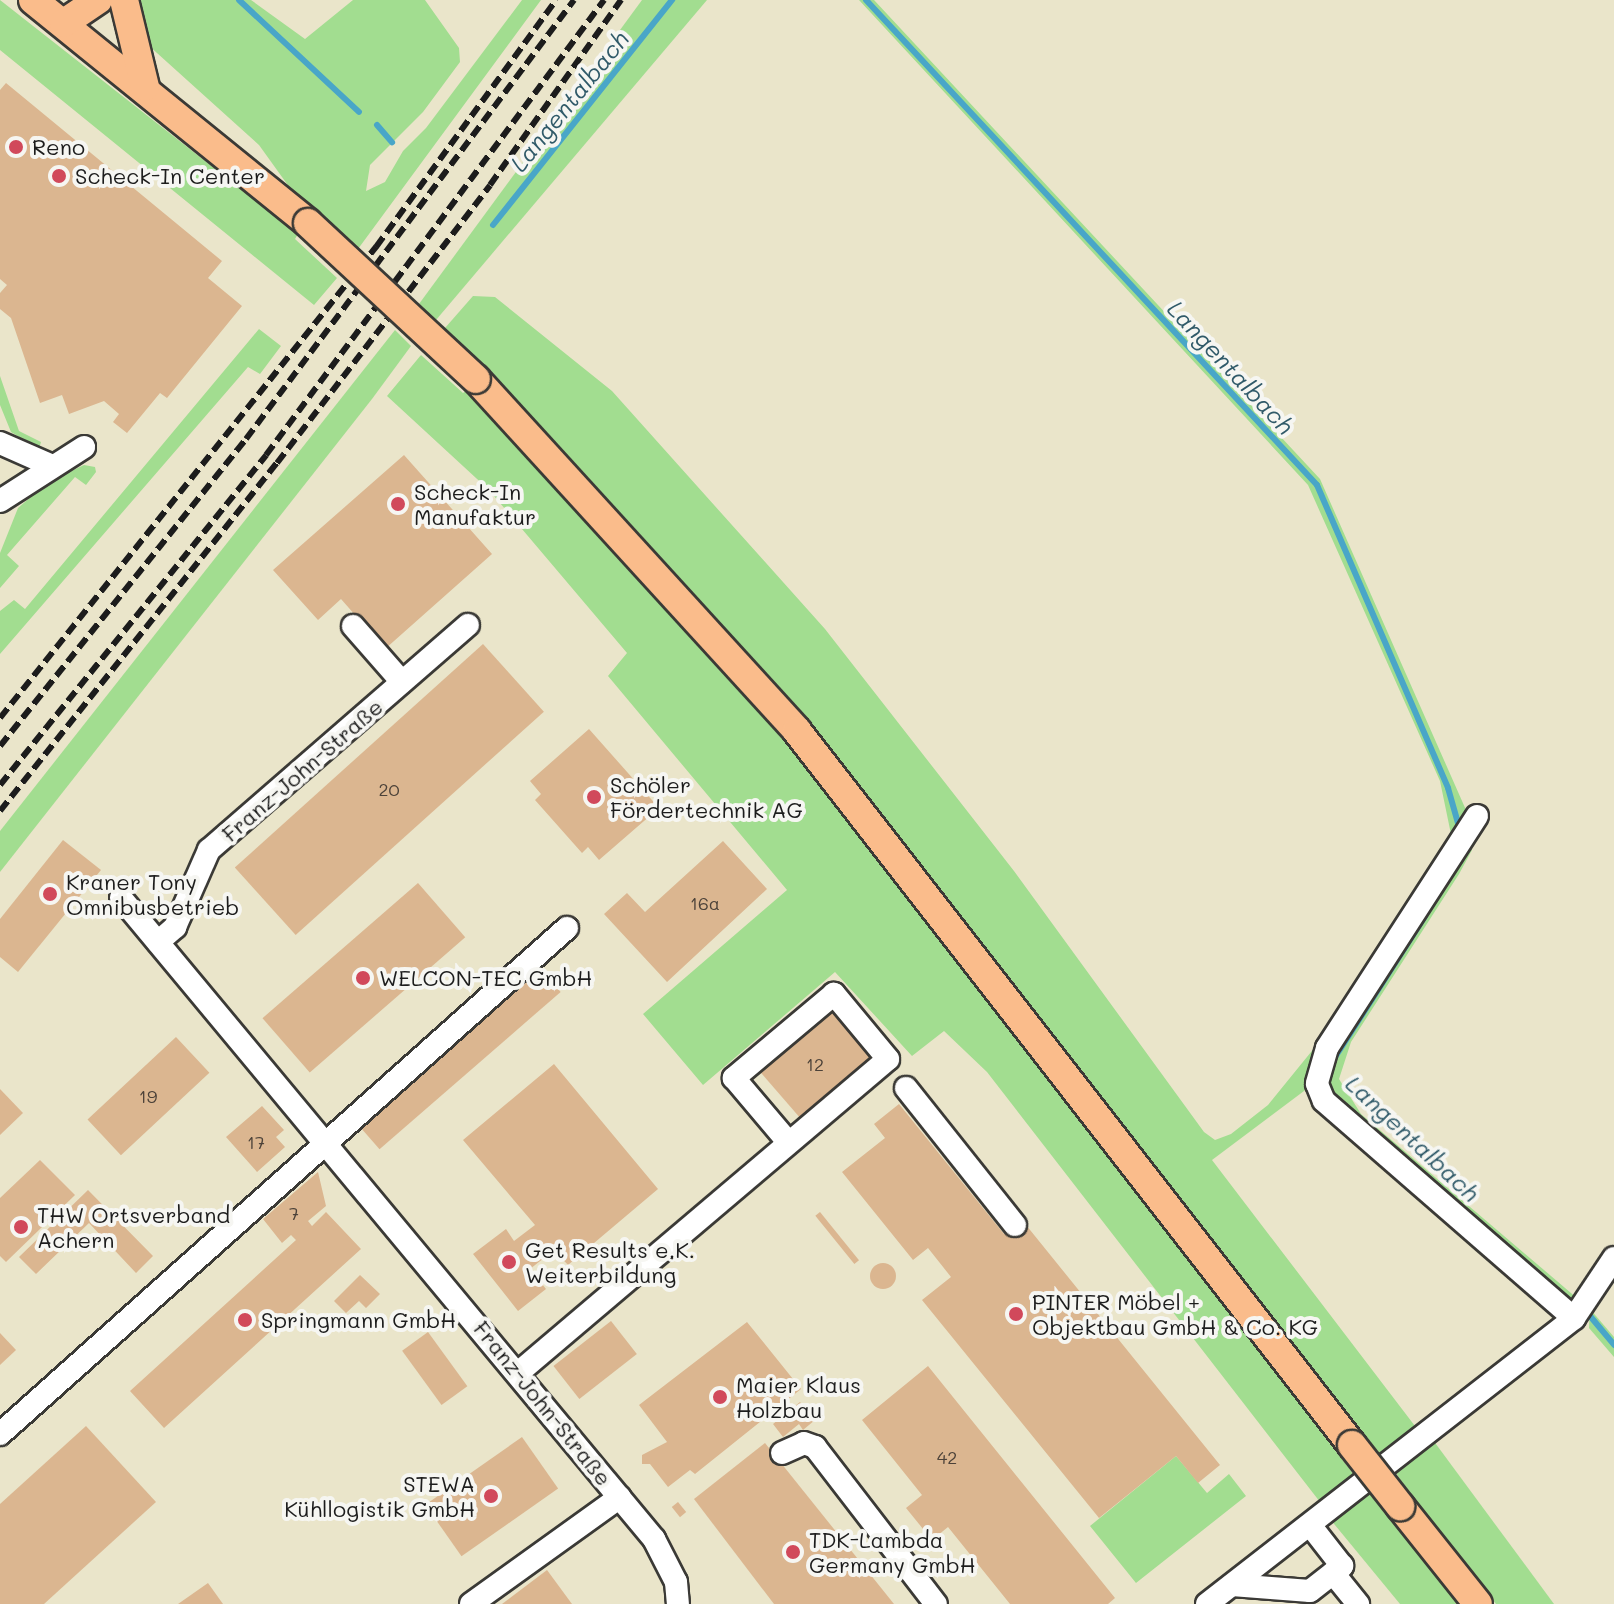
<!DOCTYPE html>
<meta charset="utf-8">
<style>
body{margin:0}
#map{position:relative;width:1614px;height:1604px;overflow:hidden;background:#eae5ca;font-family:Mali,sans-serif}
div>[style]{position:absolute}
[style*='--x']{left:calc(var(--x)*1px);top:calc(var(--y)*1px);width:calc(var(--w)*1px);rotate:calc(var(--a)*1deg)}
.green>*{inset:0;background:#a2dd90}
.stream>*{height:6px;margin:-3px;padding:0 3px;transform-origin:3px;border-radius:3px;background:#49a6c8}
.building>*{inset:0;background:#dbb690;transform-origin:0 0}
.round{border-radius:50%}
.roads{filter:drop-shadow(2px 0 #3b3a36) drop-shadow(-2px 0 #3b3a36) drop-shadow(0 2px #3b3a36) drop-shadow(0 -2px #3b3a36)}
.minor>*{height:22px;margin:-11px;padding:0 11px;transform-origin:11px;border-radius:11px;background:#fff}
.major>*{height:28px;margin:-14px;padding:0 14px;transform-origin:14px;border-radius:14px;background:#fabc8b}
.rail>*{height:6px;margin-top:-3px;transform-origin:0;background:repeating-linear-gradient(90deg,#1c1c1c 0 12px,transparent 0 18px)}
.bridges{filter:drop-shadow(2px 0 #3b3a36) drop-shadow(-2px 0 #3b3a36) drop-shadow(0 2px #3b3a36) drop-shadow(0 -2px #3b3a36)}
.major-bridge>*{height:28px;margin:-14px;padding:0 14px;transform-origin:14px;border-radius:14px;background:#fabc8b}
.dots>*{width:22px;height:22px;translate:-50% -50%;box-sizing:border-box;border:4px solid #f6f6f2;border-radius:50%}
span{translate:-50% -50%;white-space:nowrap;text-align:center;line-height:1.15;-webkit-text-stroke:8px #f6f6f2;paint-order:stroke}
.number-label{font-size:18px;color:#4c4239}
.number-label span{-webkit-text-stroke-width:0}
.poi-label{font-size:22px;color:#1c1c1c}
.left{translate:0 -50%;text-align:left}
.right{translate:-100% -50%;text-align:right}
.street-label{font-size:22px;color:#1c1c1c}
.water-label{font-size:24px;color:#305a69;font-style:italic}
</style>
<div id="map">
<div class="green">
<i style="clip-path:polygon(0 0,298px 234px,295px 239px,337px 278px,314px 305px,0 50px)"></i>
<i style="clip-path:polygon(133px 0,251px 0,305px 39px,353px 0,425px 0,459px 48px,460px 62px,423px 112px,370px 165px,366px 191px,385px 182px,403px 151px,426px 128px,522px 0,541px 0,358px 249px,318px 213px,305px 209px,259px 145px,147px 44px)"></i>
<i style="clip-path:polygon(642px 0,707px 0,436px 320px,419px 304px)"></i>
<i style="clip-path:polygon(859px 0,874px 0,1320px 479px,1466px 810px,1467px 820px,1453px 844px,1440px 781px,1308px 485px)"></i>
<i style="clip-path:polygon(473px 296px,495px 297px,612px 391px,825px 629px,1014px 871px,1204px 1132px,1215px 1140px,1231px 1134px,1268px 1105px,1337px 1020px,1308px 1088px,1212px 1160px,1418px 1430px,1383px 1457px,1363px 1436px,831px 756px,639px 533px,445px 328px)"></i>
<i style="clip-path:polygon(259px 329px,281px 346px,260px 374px,248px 367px,0 654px,0 611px,14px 600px,25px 609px)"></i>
<i style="clip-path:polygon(395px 330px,411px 346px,372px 399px,0 872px,0 831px)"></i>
<i style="clip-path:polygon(421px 355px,463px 393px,467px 390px,776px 728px,1355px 1476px,1320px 1502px,987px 1072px,944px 1031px,912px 1056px,835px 972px,703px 1085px,643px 1014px,787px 890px,608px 676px,627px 653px,489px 490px,387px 396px)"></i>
<i style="clip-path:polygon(0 376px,19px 431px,41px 442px,39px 449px,11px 432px,0 405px)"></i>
<i style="clip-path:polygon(84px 465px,95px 467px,96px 472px,86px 485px,75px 477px,7px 555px,19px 566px,0 588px,0 553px,18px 508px,48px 482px)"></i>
<i style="clip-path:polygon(1471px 838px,1472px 850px,1459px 874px,1351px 1042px,1339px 1079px,1361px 1114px,1578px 1299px,1570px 1304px,1333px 1102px,1322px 1069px)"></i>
<i style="clip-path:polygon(1590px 1309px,1614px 1337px,1614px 1357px,1589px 1328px)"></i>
<i style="clip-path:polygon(1430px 1436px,1554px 1604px,1496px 1604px,1411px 1497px,1393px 1468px)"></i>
<i style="clip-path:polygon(1176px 1456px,1207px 1493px,1229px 1474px,1246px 1496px,1136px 1583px,1090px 1526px)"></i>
<i style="clip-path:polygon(1365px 1488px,1390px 1514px,1462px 1604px,1400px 1604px,1330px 1519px)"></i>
</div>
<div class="stream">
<i style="--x:239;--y:0;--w:164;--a:43"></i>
<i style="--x:866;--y:0;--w:662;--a:47.08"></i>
<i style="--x:1317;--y:485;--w:330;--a:66.6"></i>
<i style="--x:1448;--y:788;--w:44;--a:74.1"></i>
<i style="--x:377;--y:125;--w:23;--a:49"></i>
<i style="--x:493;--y:225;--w:288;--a:-51.5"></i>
<i style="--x:1332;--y:1062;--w:173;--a:-57.5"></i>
<i style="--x:1590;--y:1316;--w:38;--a:50"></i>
</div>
<div class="building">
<i style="clip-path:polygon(6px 83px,222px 261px,208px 278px,242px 306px,167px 398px,160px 393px,127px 433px,113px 422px,119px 414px,104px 401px,69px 414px,62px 395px,40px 403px,11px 318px,0 309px,0 293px,7px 285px,0 279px,0 90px)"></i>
<i style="clip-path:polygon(404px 455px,492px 554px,385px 649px,341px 599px,318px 620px,273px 570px)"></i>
<i style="left:483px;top:644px;width:91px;height:334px;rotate:48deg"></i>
<i style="clip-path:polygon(589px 729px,659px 808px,599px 860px,588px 847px,582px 853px,535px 800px,541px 794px,530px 781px)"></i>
<i style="clip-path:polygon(63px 840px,101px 870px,18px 972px,0 957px,0 919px)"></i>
<i style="clip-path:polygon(723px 841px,767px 889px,667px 982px,604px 914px,627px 893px,645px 912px)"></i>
<i style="left:418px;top:883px;width:72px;height:206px;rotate:49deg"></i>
<i style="left:539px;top:967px;width:33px;height:240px;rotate:49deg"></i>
<i style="left:830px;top:1009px;width:64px;height:94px;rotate:49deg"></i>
<i style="left:176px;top:1037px;width:49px;height:121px;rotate:47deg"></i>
<i style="clip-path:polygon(554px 1064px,658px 1189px,568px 1265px,554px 1250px,530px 1269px,546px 1289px,518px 1311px,473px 1254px,506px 1229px,514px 1241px,535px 1225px,463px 1140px)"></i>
<i style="clip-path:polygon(0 1089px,23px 1113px,0 1135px)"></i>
<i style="clip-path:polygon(899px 1104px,1004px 1234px,1022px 1220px,1220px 1465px,1198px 1483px,1176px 1456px,1099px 1518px,922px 1300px,951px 1277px,928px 1248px,913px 1260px,842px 1172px,885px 1138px,874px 1124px)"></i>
<i style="clip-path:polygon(262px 1106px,284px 1130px,276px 1137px,285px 1147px,257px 1172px,226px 1137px)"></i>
<i style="clip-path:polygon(40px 1160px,75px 1195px,6px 1262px,0 1256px,0 1198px)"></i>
<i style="clip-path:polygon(318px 1172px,326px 1206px,308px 1221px,312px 1226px,326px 1212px,361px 1249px,164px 1428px,130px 1391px,296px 1240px,291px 1235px,282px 1243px,263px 1219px)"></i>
<i style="clip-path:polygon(88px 1190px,153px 1256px,136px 1273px,89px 1223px,36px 1274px,19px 1257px)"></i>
<i style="left:820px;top:1212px;width:62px;height:6px;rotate:51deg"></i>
<i class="round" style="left:870px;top:1263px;width:26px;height:26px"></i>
<i style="clip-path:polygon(360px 1275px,380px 1294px,366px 1308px,359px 1301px,346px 1313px,334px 1301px)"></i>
<i style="left:611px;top:1321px;width:42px;height:73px;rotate:52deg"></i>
<i style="clip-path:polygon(747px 1322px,801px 1389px,695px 1474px,690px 1470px,668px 1487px,650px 1464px,642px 1464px,642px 1455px,667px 1442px,639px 1405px)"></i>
<i style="left:428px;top:1332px;width:67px;height:32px;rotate:54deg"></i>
<i style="clip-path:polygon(0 1333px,16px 1350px,0 1365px)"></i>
<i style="clip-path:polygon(928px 1366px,1115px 1598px,1108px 1604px,1010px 1604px,948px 1527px,932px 1540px,906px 1508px,922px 1495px,862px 1420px)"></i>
<i style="clip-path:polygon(800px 1402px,815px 1420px,803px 1430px,799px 1424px,783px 1437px,773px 1424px)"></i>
<i style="clip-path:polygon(86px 1426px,156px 1502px,44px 1604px,0 1604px,0 1504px)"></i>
<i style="left:522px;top:1437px;width:63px;height:118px;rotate:55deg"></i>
<i style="clip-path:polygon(765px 1443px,894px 1604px,774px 1604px,694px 1499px)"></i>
<i style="left:678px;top:1502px;width:13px;height:8px;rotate:51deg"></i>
<i style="clip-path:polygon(547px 1570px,572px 1604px,502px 1604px)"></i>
<i style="clip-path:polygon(208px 1583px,223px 1604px,178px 1604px)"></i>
</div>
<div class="roads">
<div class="minor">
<i style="--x:0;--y:443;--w:55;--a:23.7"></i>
<i style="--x:0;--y:501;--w:100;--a:-32.7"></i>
<i style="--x:353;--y:626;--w:74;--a:48.8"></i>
<i style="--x:1477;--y:816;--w:276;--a:122.9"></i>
<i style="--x:1327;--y:1048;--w:37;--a:106"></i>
<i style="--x:1317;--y:1084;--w:18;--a:68"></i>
<i style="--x:1324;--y:1101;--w:331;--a:41"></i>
<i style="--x:121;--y:898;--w:834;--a:50.26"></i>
<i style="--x:654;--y:1539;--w:48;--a:62.9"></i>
<i style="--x:676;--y:1582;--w:22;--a:85"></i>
<i style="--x:158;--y:942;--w:23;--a:-41"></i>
<i style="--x:175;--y:927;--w:84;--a:-66.2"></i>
<i style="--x:209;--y:850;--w:343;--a:-41"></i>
<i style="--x:906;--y:1088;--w:175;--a:51.5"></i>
<i style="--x:518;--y:1373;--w:485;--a:-40.3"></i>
<i style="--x:888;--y:1059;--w:85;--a:-129.7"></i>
<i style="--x:834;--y:994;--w:131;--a:140"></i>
<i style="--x:734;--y:1078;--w:84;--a:49.8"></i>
<i style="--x:0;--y:1434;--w:760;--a:-41.75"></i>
<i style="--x:782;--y:1453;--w:24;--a:-24"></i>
<i style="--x:804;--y:1443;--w:12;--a:20"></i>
<i style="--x:815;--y:1447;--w:198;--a:52.4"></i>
<i style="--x:1333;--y:1573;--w:40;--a:51"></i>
<i style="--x:1232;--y:1585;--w:78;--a:4.4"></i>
<i style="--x:1310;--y:1591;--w:41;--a:-38"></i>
<i style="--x:1342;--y:1566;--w:52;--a:-128"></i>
<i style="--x:471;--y:1604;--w:183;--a:-35.7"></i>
<i style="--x:1207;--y:1604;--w:465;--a:-37.9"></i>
<i style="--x:1574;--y:1318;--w:72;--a:-56.3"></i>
</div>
<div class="major">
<i style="--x:33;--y:0;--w:354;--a:39"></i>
<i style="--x:124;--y:0;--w:89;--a:76.4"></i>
<i style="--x:64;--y:23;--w:41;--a:-34.1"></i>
<i style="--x:476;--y:379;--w:476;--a:47.6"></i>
<i style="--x:797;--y:731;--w:904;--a:52.14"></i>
<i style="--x:1400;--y:1506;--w:125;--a:51.5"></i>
</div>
</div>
<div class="rail">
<i style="--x:0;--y:718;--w:603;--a:-51.4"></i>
<i style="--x:376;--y:247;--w:306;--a:-53.9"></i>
<i style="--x:0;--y:746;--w:393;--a:-51.3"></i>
<i style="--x:246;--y:439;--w:548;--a:-53.23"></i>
<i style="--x:0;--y:785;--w:424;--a:-51.1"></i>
<i style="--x:266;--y:455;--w:567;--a:-53.39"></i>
<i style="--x:0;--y:811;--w:445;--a:-51.5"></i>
<i style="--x:277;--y:463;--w:350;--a:-52.5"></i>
<i style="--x:490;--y:185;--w:227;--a:-54.7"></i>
</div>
<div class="bridges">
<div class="major-bridge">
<i style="--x:308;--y:223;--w:229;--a:42.9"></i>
<i style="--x:1352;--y:1445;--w:78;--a:51.8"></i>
</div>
</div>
<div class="dots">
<i style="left:16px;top:147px;background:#d1495b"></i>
<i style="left:59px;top:176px;background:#d1495b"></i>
<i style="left:398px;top:504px;background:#d1495b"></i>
<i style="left:594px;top:797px;background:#d1495b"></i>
<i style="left:50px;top:894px;background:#d1495b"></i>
<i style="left:363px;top:978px;background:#d1495b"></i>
<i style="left:21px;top:1227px;background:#d1495b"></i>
<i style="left:509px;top:1262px;background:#d1495b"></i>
<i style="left:1016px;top:1314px;background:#d1495b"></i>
<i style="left:245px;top:1320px;background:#d1495b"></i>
<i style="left:720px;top:1397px;background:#d1495b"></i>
<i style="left:491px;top:1496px;background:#d1495b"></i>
<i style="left:793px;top:1552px;background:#d1495b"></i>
</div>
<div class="number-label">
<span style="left:389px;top:789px">20</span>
<span style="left:705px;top:903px">16a</span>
<span style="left:815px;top:1064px">12</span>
<span style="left:148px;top:1096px">19</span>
<span style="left:256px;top:1142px">17</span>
<span style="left:294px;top:1213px">7</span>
<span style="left:947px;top:1457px">42</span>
</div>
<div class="poi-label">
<span class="left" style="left:32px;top:147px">Reno</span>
<span class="left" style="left:75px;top:176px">Scheck-In Center</span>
<span class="left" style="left:414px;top:504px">Scheck-In<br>Manufaktur</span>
<span class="left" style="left:610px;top:797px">Schöler<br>Fördertechnik AG</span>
<span class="left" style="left:66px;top:894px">Kraner Tony<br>Omnibusbetrieb</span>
<span class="left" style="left:379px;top:978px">WELCON-TEC GmbH</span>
<span class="left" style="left:37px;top:1227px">THW Ortsverband<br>Achern</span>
<span class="left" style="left:525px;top:1262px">Get Results e.K.<br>Weiterbildung</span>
<span class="left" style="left:1032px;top:1314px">PINTER Möbel +<br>Objektbau GmbH &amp; Co. KG</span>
<span class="left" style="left:261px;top:1320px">Springmann GmbH</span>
<span class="left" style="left:736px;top:1397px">Maier Klaus<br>Holzbau</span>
<span class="right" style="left:475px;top:1496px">STEWA<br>Kühllogistik GmbH</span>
<span class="left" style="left:809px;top:1552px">TDK-Lambda<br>Germany GmbH</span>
</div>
<div class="street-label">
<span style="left:302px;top:770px;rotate:-41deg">Franz-John-Straße</span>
<span style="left:543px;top:1403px;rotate:51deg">Franz-John-Straße</span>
</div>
<div class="water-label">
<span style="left:569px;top:101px;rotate:-51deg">Langentalbach</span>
<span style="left:1231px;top:367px;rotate:47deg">Langentalbach</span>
<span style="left:1413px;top:1138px;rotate:43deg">Langentalbach</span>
</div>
</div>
